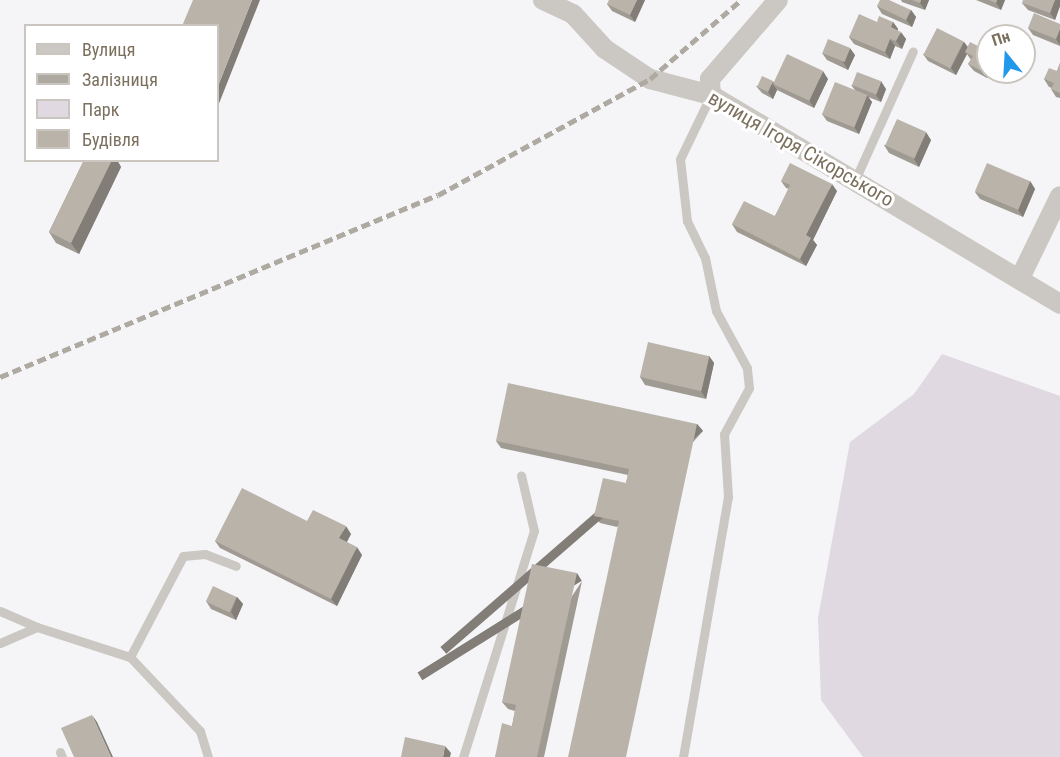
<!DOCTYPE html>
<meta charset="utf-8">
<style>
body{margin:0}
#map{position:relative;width:1060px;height:757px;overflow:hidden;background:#f5f5f8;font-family:"Roboto Condensed",sans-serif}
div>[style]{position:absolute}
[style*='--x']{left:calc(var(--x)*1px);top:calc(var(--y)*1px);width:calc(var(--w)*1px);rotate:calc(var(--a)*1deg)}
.green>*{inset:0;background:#e0d9e2}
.service>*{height:9px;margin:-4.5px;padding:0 4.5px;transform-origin:4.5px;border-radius:4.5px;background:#cbc8c3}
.minor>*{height:20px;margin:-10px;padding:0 10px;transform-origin:10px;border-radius:10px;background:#cbc8c3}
.rail>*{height:4.5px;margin-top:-2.25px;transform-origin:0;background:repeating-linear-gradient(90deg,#afaaa1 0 9px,transparent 0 13.5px)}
.wall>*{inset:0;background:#9f9a92}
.shaded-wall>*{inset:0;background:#827d77;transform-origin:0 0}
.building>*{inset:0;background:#b9b3aa;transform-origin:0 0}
span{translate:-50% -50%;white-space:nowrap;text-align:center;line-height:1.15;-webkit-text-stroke:6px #fff;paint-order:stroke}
.street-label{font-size:20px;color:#7b705e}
.legend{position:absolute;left:24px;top:24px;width:195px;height:138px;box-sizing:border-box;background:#fff;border:2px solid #cac6bf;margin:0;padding:8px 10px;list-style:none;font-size:18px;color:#7b705e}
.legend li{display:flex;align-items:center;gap:12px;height:30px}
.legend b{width:30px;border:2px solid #cac6bf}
.north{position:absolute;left:976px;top:24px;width:60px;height:60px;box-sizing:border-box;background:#fff;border:2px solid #cac6bf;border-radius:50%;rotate:342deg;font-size:16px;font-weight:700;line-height:24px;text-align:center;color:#7b705e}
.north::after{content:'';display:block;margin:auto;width:21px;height:27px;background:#2298eb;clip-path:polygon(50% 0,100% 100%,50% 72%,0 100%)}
</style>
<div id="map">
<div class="green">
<i style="clip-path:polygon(942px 354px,1060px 396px,1060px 757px,863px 757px,821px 700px,818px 618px,850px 442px,914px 394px)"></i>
</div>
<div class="service">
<i style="--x:855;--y:180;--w:141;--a:-65.8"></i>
<i style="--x:0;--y:611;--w:40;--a:23.4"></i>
<i style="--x:0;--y:643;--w:40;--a:-23.4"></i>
<i style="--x:37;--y:627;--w:98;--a:17.9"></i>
<i style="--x:130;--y:657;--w:102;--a:46.6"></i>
<i style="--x:200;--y:731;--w:27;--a:73"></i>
<i style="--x:130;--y:657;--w:114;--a:-62.3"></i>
<i style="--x:183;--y:556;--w:22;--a:-5"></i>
<i style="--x:205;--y:554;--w:33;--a:21"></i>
<i style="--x:60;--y:752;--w:5;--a:68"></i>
<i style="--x:463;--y:757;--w:237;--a:-72.6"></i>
<i style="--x:534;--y:531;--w:57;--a:-103.1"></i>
<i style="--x:683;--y:757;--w:264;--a:-80.2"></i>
<i style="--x:728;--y:497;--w:63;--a:-93.6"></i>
<i style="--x:724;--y:434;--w:52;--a:-61.5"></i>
<i style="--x:749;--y:388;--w:20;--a:-96"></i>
<i style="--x:747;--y:368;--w:65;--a:-118.5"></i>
<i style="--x:716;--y:311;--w:54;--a:-101.7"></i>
<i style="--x:705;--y:258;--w:41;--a:-115.9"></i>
<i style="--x:687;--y:221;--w:62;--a:-96.4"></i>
<i style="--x:680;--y:159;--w:71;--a:-64.2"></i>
</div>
<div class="minor">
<i style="--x:543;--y:0;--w:33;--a:25"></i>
<i style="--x:573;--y:14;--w:47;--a:47.6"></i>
<i style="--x:605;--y:49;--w:54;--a:33.7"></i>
<i style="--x:650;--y:79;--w:63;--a:14.7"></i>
<i style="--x:711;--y:95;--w:407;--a:30.9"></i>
<i style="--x:711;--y:95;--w:16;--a:-94"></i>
<i style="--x:710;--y:79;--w:104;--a:-49.3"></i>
<i style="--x:1020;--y:278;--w:91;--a:-64"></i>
</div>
<div class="rail">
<i style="--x:0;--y:377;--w:474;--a:-22.6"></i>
<i style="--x:438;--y:195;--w:242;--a:-28.7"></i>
<i style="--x:650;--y:79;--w:121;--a:-41"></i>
</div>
<div class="wall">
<i style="clip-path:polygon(645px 0,635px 22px,612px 11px,607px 4px)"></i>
<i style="clip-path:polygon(901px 0,929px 0,925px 10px,902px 2px)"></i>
<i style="clip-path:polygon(976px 0,1005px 0,1001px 10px)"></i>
<i style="clip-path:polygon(1060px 0,1060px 6px,1055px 20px,1028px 10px,1022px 3px)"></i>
<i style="clip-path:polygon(877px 6px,911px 10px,916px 17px,912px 27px,882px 14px)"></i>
<i style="clip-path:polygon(877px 22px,893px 22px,898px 29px,897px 30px,906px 39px,902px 49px,895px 46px,890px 59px,854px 44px,849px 37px)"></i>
<i style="clip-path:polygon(1060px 24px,1060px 46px,1033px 35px,1028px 28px)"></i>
<i style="clip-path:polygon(964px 42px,988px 72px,991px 72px,987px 78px,974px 71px,968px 64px,971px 60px,967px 54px,956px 75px,928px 61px,923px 54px)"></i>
<i style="clip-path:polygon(822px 53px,855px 55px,848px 70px,827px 60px)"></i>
<i style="clip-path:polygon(1060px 63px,1060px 98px,1056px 97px,1051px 89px,1052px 88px,1049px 87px,1044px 79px,1057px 71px)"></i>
<i style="clip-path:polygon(828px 79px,814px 108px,777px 90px,773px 99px,762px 93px,756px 86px)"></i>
<i style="clip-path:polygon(851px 85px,886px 89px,881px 102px,868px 97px,872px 102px,859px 134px,827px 121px,822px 114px,855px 90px)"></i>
<i style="clip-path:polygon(931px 140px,919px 167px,889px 153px,884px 145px)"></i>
<i style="clip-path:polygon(84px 160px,117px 160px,121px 167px,79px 254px,56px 243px,49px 232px)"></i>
<i style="clip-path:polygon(781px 181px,837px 191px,813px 240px,817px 245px,806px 266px,737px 232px,732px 224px,775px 216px,789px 189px,786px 188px)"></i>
<i style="clip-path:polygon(1030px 181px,1035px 189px,1023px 217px,980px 199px,975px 192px)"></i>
<i style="clip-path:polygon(709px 356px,714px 363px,706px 399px,645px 385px,640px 377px)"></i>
<i style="clip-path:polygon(697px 424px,703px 431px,617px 527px,600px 523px,594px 516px,626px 483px,628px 475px,501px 448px,496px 441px)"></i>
<i style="clip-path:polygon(307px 521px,351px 534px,346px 542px,362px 555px,337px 606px,220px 548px,215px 541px)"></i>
<i style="clip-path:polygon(582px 581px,544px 757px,495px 757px,512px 726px,515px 711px,508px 709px,502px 702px)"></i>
<i style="clip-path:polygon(237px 597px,243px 604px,236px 620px,211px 609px,206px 601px)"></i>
</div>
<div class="shaded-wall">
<i style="clip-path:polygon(252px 0,260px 0,218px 106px,218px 86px)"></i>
<i style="clip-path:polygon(637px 0,645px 0,635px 22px,630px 15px)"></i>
<i style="clip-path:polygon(921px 0,929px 0,925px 10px,920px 3px)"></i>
<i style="clip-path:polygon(997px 0,1005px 0,1001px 10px,996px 3px)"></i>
<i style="clip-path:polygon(1055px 0,1060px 0,1060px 6px,1055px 20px,1050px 13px)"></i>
<i style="clip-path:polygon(911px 10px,916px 17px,912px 27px,906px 20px)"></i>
<i style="clip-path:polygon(893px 22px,898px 29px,896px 34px,891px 27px)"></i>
<i style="clip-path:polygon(1060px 29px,1060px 45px,1056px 39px)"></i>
<i style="clip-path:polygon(901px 32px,906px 39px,902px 49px,896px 41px)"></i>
<i style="clip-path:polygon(1029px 36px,1034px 44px,1028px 58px,1024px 52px,1024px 49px)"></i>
<i style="clip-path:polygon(890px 39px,895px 46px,890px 59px,885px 52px)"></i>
<i style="clip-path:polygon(964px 42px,969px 49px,965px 52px,967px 54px,956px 75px,951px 68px)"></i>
<i style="clip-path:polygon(850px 48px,855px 55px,848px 70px,843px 62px)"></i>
<i style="clip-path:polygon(988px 61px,988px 72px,991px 72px,987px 78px,982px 71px)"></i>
<i style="clip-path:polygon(823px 71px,828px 79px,814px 108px,809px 100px)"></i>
<i style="clip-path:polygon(773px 81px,775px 85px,773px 84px,777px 90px,773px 99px,768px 92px)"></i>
<i style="clip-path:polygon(881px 81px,886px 89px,881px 102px,876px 95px)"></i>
<i style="clip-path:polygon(867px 95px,872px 102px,859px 134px,854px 127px)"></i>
<i style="clip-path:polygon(926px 132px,931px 140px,919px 167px,914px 159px)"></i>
<i style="clip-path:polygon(112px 160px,117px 160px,121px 167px,79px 254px,71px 243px)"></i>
<i style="clip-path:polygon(1030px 181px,1035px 189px,1023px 217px,1018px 210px)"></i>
<i style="clip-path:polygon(832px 184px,837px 191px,813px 240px,817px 245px,806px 266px,800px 259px,806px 235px)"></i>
<i style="clip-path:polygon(709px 356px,714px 363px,706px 399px,701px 391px)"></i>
<i style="left:697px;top:424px;width:9px;height:340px;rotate:49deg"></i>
<i style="clip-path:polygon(346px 526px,351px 534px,345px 546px,339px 538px)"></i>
<i style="clip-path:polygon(357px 547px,362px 555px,337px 606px,331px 599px)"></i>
<i style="left:577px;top:573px;width:9px;height:188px;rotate:58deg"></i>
<i style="clip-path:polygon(237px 597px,243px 604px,236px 620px,231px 612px)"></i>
<i style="clip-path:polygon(92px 715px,97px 722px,113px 757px,111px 757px)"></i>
<i style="clip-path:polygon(445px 746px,451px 753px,450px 757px,443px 757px)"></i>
</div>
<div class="building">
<i style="clip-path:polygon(193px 0,252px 0,218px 86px,218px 26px,182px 26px)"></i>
<i style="clip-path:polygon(609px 0,637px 0,630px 15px,607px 4px)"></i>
<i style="clip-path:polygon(880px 0,889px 0,911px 10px,906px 20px,877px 6px)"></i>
<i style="clip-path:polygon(912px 0,921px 0,920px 3px)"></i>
<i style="clip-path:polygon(989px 0,997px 0,996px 3px)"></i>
<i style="clip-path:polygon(1023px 0,1055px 0,1050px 13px,1022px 3px)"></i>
<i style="clip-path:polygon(1034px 13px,1060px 24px,1060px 29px,1056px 39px,1028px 28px)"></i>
<i style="clip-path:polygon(859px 14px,877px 22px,879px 16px,893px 22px,891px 27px,901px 32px,896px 41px,890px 39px,885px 52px,849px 37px)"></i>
<i style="left:937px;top:28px;width:30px;height:30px;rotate:27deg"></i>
<i style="clip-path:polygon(1010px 28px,1029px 36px,1024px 49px,1024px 36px,1006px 36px)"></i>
<i style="left:828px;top:39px;width:24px;height:15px;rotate:22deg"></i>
<i style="clip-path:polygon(970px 42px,988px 51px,988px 61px,982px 71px,968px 64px,973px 56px,965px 52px)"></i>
<i style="left:787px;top:54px;width:40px;height:33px;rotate:25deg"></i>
<i style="clip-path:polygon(1060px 63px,1060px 93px,1051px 89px,1054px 83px,1044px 79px,1049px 68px,1057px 71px)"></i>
<i style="left:857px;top:72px;width:26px;height:14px;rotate:21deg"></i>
<i style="left:762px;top:76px;width:12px;height:12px;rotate:24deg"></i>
<i style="left:835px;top:82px;width:35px;height:35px;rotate:22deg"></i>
<i style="left:897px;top:119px;width:32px;height:29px;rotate:24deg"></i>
<i style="clip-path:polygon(84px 160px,112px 160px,71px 243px,49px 232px)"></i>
<i style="clip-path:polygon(790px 163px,832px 184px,806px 235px,811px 238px,800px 259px,732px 224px,744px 201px,775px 216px,790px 185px,781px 181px)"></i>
<i style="left:987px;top:163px;width:47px;height:31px;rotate:23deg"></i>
<i style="left:648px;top:342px;width:63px;height:36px;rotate:13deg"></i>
<i style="clip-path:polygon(508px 383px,697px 424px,626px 757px,568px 757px,619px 521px,594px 516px,603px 478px,626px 483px,629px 469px,496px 441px)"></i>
<i style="clip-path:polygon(242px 488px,307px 521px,313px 510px,346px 526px,339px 538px,357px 547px,331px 599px,215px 541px)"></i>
<i style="clip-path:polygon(532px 564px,577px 573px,537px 757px,495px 757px,502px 723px,512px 726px,516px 705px,502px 702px)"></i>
<i style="left:213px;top:586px;width:26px;height:17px;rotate:25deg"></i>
<i style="clip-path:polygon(92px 715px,111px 757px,74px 757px,61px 728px)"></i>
<i style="clip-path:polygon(405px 737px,445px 746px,443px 757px,401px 757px)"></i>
</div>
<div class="street-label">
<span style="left:801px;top:149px;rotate:30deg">вулиця Ігоря Сікорського</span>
</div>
<ul class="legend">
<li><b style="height:8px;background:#cbc8c3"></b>Вулиця</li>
<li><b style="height:8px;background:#afaaa1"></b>Залізниця</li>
<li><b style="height:16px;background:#e0d9e2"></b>Парк</li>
<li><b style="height:16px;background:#b9b3aa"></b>Будівля</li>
</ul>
<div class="north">Пн</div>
</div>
